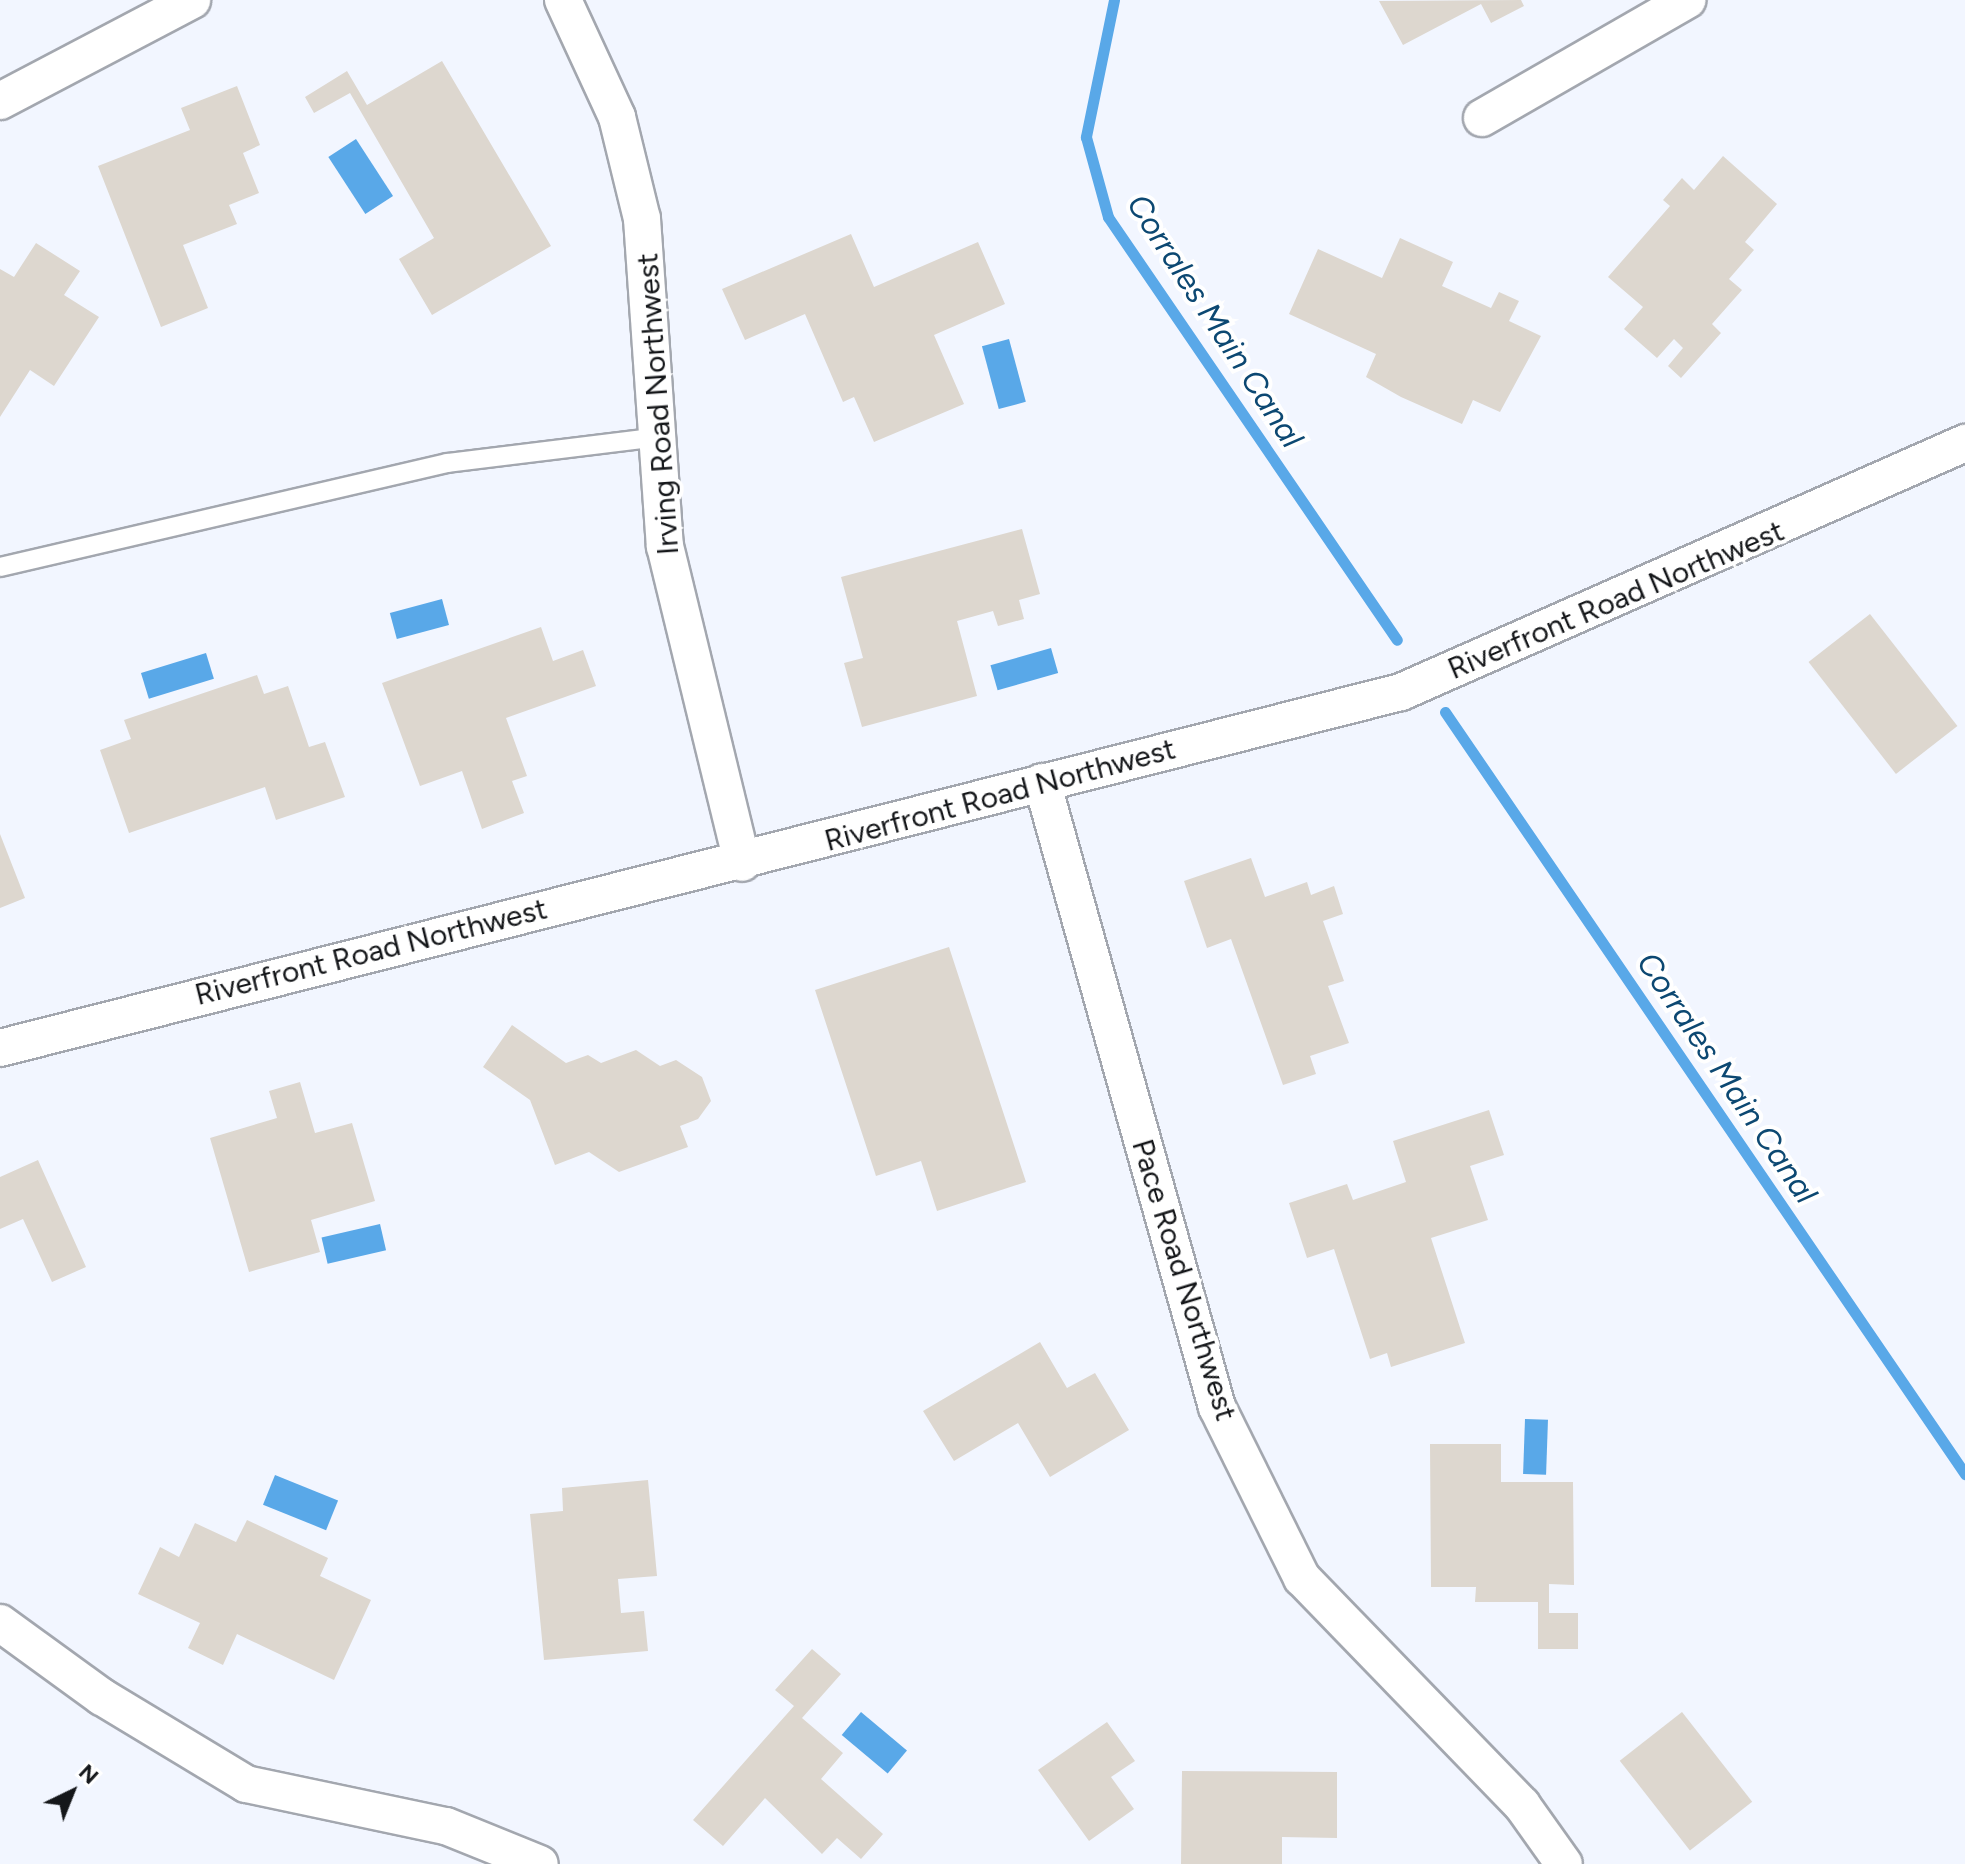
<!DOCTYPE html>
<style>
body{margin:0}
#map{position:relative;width:1965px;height:1864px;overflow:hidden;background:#f2f6ff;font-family:Figtree,sans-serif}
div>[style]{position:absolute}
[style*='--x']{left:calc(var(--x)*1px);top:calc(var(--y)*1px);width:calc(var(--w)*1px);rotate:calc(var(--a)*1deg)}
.water>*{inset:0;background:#59a8e8;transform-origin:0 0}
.stream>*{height:11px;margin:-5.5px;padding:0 5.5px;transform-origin:5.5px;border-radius:5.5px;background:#59a8e8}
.building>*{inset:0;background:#ddd7cf;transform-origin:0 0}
.roads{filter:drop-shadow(2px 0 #a3a7af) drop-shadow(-2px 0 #a3a7af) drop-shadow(0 2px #a3a7af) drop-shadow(0 -2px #a3a7af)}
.service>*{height:18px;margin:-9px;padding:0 9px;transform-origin:9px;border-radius:9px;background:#fff}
.minor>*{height:36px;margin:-18px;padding:0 18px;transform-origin:18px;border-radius:18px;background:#fff}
span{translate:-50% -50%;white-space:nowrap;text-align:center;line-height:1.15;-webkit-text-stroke:8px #fff;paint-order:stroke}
.street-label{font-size:30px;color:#15171a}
.water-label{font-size:32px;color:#0c4872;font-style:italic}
.north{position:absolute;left:32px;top:1752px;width:80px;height:80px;-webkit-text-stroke:6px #fff;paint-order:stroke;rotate:43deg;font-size:22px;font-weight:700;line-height:32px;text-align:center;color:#15171a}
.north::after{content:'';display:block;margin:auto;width:28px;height:36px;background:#15171a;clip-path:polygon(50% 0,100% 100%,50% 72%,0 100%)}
</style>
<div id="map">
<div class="water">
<i style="left:356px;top:139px;width:68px;height:33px;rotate:57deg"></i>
<i style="left:1009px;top:339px;width:65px;height:28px;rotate:75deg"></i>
<i style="left:442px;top:599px;width:27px;height:54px;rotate:75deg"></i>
<i style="left:1051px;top:648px;width:26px;height:63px;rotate:74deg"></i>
<i style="left:206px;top:653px;width:27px;height:68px;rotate:73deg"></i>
<i style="left:380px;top:1224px;width:27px;height:60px;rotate:77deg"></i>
<i style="left:1525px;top:1419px;width:23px;height:55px;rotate:2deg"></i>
<i style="left:275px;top:1475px;width:68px;height:32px;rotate:22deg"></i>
<i style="left:861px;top:1712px;width:60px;height:30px;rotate:40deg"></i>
</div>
<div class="stream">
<i style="--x:1114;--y:0;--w:140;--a:101.6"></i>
<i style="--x:1086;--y:137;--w:83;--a:74.6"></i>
<i style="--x:1108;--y:217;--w:512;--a:55.66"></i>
<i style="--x:1445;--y:712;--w:923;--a:55.69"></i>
</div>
<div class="building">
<i style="clip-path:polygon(1521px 0,1524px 6px,1491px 23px,1481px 4px,1403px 45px,1379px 1px)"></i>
<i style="clip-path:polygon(442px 61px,551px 246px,432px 315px,399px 259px,434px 238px,350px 93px,314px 113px,305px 97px,347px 71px,367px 105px)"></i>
<i style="clip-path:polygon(237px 86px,260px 145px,243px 153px,259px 193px,229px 205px,237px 224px,183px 245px,208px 308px,161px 327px,98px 166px,190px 130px,181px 108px)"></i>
<i style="clip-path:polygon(1723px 156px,1777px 204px,1745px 242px,1754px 250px,1729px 279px,1742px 290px,1712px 324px,1721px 333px,1681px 378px,1668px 366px,1683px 348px,1674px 339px,1657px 358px,1624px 329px,1643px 307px,1608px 277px,1670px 206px,1663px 200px,1682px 178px,1694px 190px)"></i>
<i style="clip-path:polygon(851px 234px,874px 287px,978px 242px,1005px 304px,934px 335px,964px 404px,874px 442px,854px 397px,843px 402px,805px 314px,745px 340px,722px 289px)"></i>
<i style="clip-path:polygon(1400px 238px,1453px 262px,1442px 286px,1491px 308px,1499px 292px,1519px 301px,1509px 321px,1541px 336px,1500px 412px,1473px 400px,1462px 424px,1401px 397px,1366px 377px,1376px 354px,1289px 314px,1318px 249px,1382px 278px)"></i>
<i style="clip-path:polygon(36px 243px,80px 271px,64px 295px,99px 317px,54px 386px,30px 370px,0 417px,0 269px,14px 277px)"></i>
<i style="clip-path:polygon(1022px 529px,1040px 594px,1019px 600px,1024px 619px,998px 626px,993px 611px,957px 621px,977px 696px,862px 727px,844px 663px,863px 658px,841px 577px)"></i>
<i style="left:1870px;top:614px;width:142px;height:78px;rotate:52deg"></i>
<i style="clip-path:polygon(541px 627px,553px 661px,583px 650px,596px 686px,506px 718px,527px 776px,512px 781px,524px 813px,482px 829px,462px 771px,420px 786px,382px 683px)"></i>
<i style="clip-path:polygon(257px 675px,264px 694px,288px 686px,309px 747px,325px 742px,345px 797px,276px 820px,265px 787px,129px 833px,100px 750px,131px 739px,124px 720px)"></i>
<i style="clip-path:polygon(0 834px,25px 898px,0 908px)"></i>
<i style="clip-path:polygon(1251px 858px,1265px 897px,1307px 882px,1311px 895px,1334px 886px,1343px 914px,1323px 921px,1344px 981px,1328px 986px,1349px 1043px,1310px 1056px,1316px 1074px,1283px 1085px,1231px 939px,1207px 948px,1184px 881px)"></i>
<i style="clip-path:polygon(949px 947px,1026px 1182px,937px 1211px,921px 1161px,876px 1176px,815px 990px)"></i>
<i style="clip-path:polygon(512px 1025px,566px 1063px,588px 1055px,601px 1063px,636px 1050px,660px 1066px,676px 1060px,702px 1077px,711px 1101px,698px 1119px,680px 1126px,688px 1147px,619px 1172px,589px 1152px,555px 1165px,530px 1100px,483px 1067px)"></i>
<i style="clip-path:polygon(300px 1082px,315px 1133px,352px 1123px,375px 1201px,311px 1220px,320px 1252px,249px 1272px,210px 1138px,277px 1118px,269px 1091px)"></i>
<i style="clip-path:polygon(1489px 1110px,1504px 1155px,1470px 1166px,1488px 1220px,1431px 1238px,1465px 1343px,1391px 1367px,1387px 1353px,1370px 1359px,1334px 1249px,1307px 1258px,1289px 1203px,1347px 1184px,1353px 1200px,1406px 1182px,1393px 1141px)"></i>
<i style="clip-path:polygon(38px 1160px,86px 1267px,52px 1282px,23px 1219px,0 1229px,0 1177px)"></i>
<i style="clip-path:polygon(1040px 1342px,1067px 1388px,1095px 1373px,1129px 1430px,1050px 1477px,1018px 1423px,954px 1461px,923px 1411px)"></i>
<i style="clip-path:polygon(1430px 1444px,1501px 1444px,1501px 1482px,1573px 1482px,1574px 1585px,1549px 1584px,1549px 1613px,1578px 1613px,1578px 1649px,1538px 1649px,1538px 1602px,1475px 1602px,1476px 1587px,1431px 1587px)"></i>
<i style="clip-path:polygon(648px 1480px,657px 1576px,618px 1579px,621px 1613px,644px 1611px,648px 1651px,544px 1660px,530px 1514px,563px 1511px,562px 1488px)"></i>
<i style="clip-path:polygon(247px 1520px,328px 1558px,320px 1576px,371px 1600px,334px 1680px,237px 1634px,223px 1665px,188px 1648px,200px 1623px,138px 1594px,160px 1547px,179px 1557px,195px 1523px,236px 1542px)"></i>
<i style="clip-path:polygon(812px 1649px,841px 1674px,802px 1718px,843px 1753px,821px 1779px,883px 1834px,861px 1859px,837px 1838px,822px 1854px,765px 1798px,723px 1846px,693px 1820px,794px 1706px,775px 1690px)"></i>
<i style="left:1682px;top:1712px;width:114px;height:79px;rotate:52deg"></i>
<i style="clip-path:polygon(1107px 1722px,1135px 1761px,1111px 1777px,1134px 1809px,1089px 1841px,1038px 1770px)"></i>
<i style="clip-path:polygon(1182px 1771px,1337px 1772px,1337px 1838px,1282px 1837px,1282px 1864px,1181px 1864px)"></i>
</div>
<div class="roads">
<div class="service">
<i style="--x:0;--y:567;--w:459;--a:-13.1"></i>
<i style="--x:447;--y:463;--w:214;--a:-7"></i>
</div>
<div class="minor">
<i style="--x:563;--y:0;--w:129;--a:65.2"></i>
<i style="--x:617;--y:117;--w:105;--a:76.2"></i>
<i style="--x:642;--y:219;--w:328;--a:86"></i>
<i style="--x:665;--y:546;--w:326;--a:76.3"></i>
<i style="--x:0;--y:101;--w:217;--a:-27.7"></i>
<i style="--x:1482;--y:118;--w:237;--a:-29.9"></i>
<i style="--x:1042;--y:782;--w:649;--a:74.36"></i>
<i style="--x:1217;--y:1407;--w:191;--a:63.6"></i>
<i style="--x:1302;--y:1578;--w:316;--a:45.9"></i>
<i style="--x:1522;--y:1805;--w:72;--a:54.6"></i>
<i style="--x:0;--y:1048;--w:1446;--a:-14.26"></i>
<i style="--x:1401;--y:692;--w:617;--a:-23.82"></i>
<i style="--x:0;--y:1623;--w:126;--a:36"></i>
<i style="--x:102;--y:1697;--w:168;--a:31.1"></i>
<i style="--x:246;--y:1784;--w:204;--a:11.9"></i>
<i style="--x:446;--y:1826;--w:101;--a:22"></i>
</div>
</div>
<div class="street-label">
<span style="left:658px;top:404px;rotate:-94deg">Irving Road Northwest</span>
<span style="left:1616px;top:600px;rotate:-23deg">Riverfront Road Northwest</span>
<span style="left:1000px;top:795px;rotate:-15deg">Riverfront Road Northwest</span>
<span style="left:371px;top:952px;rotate:-14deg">Riverfront Road Northwest</span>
<span style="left:1184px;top:1280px;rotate:73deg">Pace Road Northwest</span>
</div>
<div class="water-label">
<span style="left:1215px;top:321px;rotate:57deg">Corrales Main Canal</span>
<span style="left:1727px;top:1078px;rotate:56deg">Corrales Main Canal</span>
</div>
<div class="north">N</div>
</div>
